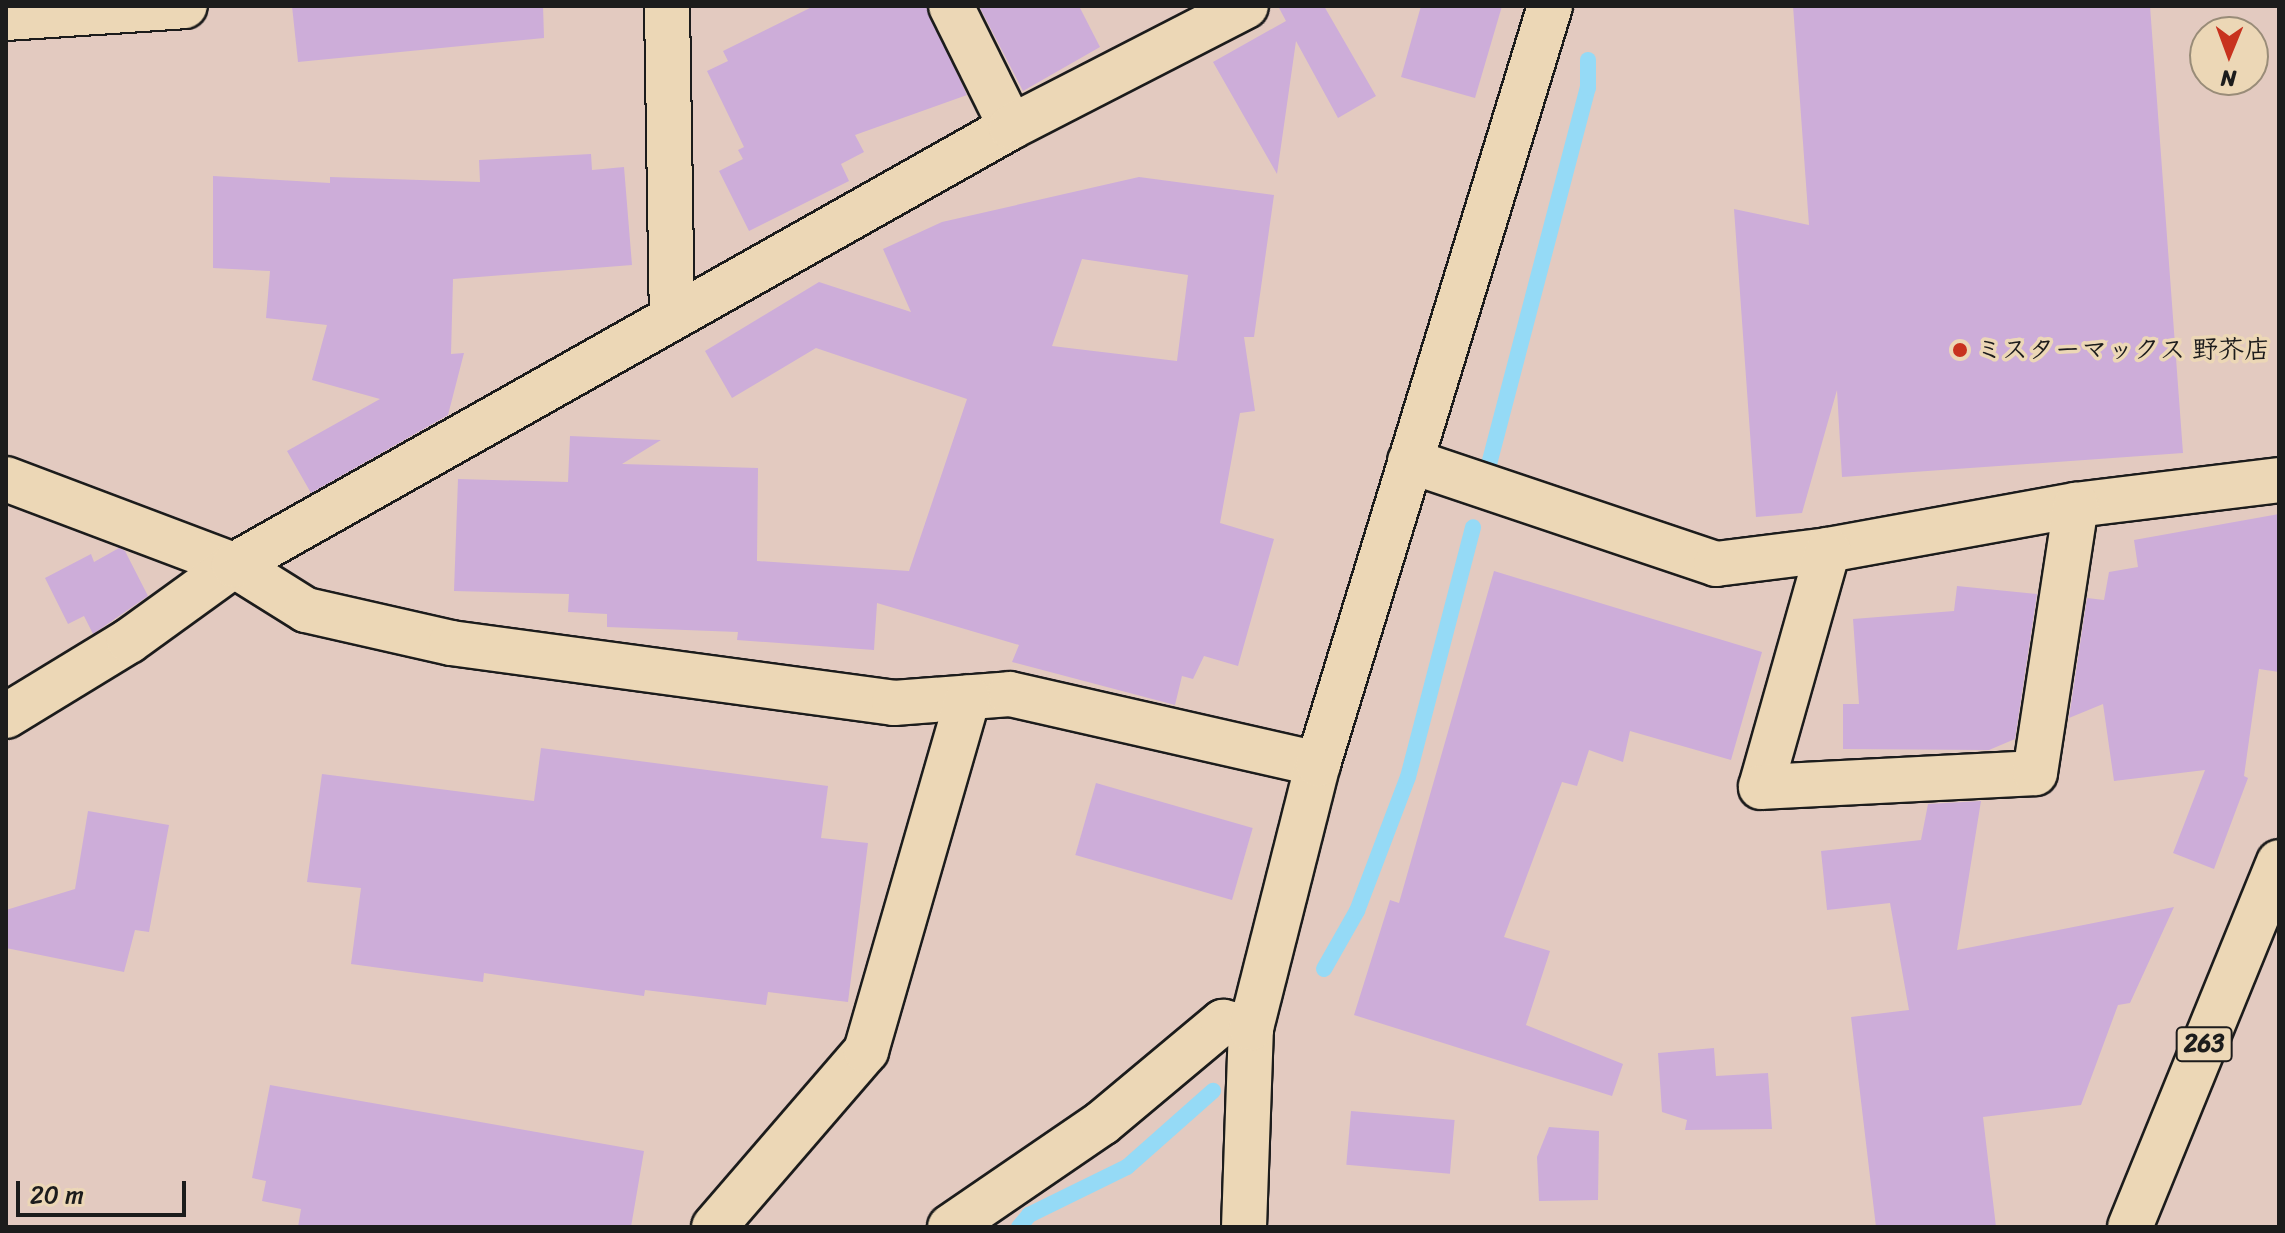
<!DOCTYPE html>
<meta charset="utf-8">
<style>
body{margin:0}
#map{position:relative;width:2285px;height:1233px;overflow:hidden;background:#e3cac0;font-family:Sriracha,"Klee One",sans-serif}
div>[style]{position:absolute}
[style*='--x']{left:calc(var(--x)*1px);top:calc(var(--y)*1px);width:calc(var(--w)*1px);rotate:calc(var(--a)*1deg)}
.stream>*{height:16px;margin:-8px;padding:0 8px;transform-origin:8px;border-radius:8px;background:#95daf6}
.building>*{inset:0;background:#cdadd9;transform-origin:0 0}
.roads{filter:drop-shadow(2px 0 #1c1c1c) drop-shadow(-2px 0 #1c1c1c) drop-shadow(0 2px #1c1c1c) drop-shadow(0 -2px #1c1c1c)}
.street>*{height:44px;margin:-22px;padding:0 22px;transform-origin:22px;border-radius:22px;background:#ecd7b6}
.secondary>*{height:44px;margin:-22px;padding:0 22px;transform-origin:22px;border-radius:22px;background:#ecd7b6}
.highway>*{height:44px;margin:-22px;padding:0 22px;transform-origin:22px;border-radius:22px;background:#ecd7b6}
.dots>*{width:22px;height:22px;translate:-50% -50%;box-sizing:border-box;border:4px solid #ecd7b6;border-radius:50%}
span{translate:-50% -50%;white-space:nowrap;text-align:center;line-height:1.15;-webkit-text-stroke:7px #ecd7b6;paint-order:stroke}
.shield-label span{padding:2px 6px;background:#ecd7b6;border:2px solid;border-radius:6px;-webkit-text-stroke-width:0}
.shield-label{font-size:24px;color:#1c1c1c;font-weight:700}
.poi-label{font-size:26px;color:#1c1c1c;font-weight:700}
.left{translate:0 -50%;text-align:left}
.frame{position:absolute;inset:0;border:8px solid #1c1c1c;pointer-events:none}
.north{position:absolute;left:2189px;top:16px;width:80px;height:80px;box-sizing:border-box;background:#ecd7b6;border:2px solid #998c78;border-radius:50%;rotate:181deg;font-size:22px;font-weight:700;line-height:32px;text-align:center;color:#1c1c1c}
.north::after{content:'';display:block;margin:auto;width:28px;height:36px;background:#c8321e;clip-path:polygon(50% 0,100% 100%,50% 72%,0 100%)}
.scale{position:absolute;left:16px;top:1181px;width:170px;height:36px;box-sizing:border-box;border:4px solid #1c1c1c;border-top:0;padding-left:10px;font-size:24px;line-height:28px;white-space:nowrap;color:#1c1c1c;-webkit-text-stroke:6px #ecd7b6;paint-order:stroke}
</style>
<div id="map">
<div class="stream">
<i style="--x:1488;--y:468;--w:393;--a:-75.3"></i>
<i style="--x:1588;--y:88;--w:28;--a:-90"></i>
<i style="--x:1324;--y:969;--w:67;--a:-60.4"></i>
<i style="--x:1357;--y:911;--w:143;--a:-69.2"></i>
<i style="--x:1408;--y:777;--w:258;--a:-75.4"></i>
<i style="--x:1019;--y:1227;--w:16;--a:-50"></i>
<i style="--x:1029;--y:1215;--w:109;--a:-26.1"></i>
<i style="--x:1127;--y:1167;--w:115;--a:-41.5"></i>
</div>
<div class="building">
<i style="clip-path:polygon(292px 6px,543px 6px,544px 38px,298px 62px)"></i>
<i style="clip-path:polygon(814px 6px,926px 6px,967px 95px,855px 135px,864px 152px,841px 164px,849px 181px,749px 231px,719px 171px,743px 159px,738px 150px,744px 147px,707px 71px,728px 61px,723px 51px)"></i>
<i style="clip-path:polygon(979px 6px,1079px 6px,1100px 47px,1023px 91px)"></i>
<i style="clip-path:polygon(1278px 6px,1324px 6px,1376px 96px,1338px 118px,1296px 41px,1277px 174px,1213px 62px,1286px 21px)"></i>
<i style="clip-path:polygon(1421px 6px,1502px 6px,1475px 98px,1401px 77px)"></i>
<i style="clip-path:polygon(1793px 6px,2150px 6px,2183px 453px,1842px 477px,1837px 390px,1802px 513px,1756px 517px,1734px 209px,1809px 225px)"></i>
<i style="clip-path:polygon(591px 154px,592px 170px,624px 167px,632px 265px,453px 279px,451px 354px,464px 353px,448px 415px,311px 493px,287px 451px,380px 399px,312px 380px,327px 325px,266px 318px,270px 271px,213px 268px,213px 176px,330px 183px,330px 177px,480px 182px,479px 160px)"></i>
<i style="clip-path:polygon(evenodd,1139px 177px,1274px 195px,1254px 337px,1244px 337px,1255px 411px,1240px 413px,1220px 523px,1274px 539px,1238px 666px,1204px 656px,1193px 679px,1182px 676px,1175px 705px,1012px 662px,1019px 645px,877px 603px,874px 650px,737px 640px,738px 632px,607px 627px,607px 614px,568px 612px,569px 594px,454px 591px,458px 479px,568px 482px,570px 436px,661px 440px,622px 464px,758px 468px,757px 561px,909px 571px,967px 399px,816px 348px,732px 398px,705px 351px,819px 282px,911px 312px,883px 249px,942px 222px,1139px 177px,1082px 259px,1188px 275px,1177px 361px,1052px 346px,1082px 259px)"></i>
<i style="clip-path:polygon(2279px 514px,2279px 672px,2259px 669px,2244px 776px,2248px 778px,2214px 869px,2173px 853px,2205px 770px,2114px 781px,2103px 704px,2069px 718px,2087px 598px,2104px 600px,2109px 572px,2138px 567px,2134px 540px)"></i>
<i style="clip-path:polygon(119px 548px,125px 551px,148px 596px,93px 634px,84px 616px,68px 624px,45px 578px,91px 554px,94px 562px)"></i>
<i style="clip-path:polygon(1494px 571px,1762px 652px,1731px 760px,1630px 731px,1623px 762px,1589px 750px,1577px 786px,1562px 782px,1504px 937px,1550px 951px,1526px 1025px,1623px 1064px,1612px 1096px,1354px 1015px,1390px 900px,1399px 903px)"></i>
<i style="clip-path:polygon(1957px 586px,2037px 594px,2015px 739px,1989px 750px,1843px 749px,1843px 704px,1859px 704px,1853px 619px,1954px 611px)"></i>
<i style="clip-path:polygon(541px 748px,828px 786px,821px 838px,868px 843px,848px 1002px,768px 992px,766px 1005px,645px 990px,644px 996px,484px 973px,483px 982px,351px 964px,361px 888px,307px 882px,322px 774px,534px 801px)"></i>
<i style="left:1096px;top:783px;width:163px;height:75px;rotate:16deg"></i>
<i style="clip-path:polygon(1981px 801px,1957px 950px,2174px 907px,2130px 1003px,2118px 1005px,2081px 1105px,1983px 1117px,1996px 1227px,1876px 1227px,1851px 1017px,1909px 1010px,1890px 903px,1827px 910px,1821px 851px,1921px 840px,1928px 804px)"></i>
<i style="clip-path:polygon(88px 811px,169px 825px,149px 932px,135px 930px,124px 972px,6px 948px,6px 910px,75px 889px)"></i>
<i style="clip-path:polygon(1714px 1048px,1716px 1076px,1768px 1073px,1772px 1129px,1685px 1130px,1687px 1120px,1662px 1112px,1658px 1053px)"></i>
<i style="clip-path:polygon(270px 1085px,644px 1151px,631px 1227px,298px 1227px,301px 1209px,262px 1201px,266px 1181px,252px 1178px)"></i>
<i style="left:1351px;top:1111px;width:104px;height:54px;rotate:5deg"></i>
<i style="clip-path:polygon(1549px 1127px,1599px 1131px,1598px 1200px,1539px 1201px,1537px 1157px)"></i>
</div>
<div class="roads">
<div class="street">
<i style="--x:667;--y:6;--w:310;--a:89.1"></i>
<i style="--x:951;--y:6;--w:135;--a:63.6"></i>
<i style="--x:6;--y:18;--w:179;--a:-3.8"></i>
<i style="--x:1410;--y:461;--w:323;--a:18.6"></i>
<i style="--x:1716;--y:564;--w:113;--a:-7.1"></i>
<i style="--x:1828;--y:550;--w:252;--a:-10.3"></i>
<i style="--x:2076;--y:505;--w:205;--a:-7"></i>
<i style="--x:6;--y:479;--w:244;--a:20.7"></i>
<i style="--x:234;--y:565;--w:85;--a:32"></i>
<i style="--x:306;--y:610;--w:149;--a:12.8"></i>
<i style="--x:451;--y:643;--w:447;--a:7.7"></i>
<i style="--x:894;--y:703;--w:116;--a:-4.4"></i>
<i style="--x:1010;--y:694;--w:316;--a:12.8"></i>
<i style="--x:1828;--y:550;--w:246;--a:105.8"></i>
<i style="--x:1761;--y:787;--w:274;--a:-2.9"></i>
<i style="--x:2035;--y:773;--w:271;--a:-81.3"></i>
<i style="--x:714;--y:1227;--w:233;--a:-49.2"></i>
<i style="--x:866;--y:1051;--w:368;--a:-73.9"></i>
<i style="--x:950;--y:1227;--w:184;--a:-34.4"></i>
<i style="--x:1102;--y:1123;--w:158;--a:-39.9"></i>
<i style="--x:1223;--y:1022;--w:29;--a:12"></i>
</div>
<div class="secondary">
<i style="--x:6;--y:716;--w:144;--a:-31.4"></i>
<i style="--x:129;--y:641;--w:130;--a:-35.9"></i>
<i style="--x:234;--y:565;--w:892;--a:-29.41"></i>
<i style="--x:1011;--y:127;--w:264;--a:-27.2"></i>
<i style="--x:1244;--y:1227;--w:199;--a:-88"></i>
<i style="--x:1251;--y:1028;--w:272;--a:-75.8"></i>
<i style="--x:1318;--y:764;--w:793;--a:-72.98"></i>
</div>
<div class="highway">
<i style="--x:2130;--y:1227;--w:394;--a:-67.8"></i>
</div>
</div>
<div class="dots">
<i style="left:1960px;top:350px;background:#c8321e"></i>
</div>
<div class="shield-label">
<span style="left:2204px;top:1044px">263</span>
</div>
<div class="poi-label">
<span class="left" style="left:1976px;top:350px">ミスターマックス 野芥店</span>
</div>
<div class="frame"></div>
<div class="north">N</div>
<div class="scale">20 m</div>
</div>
